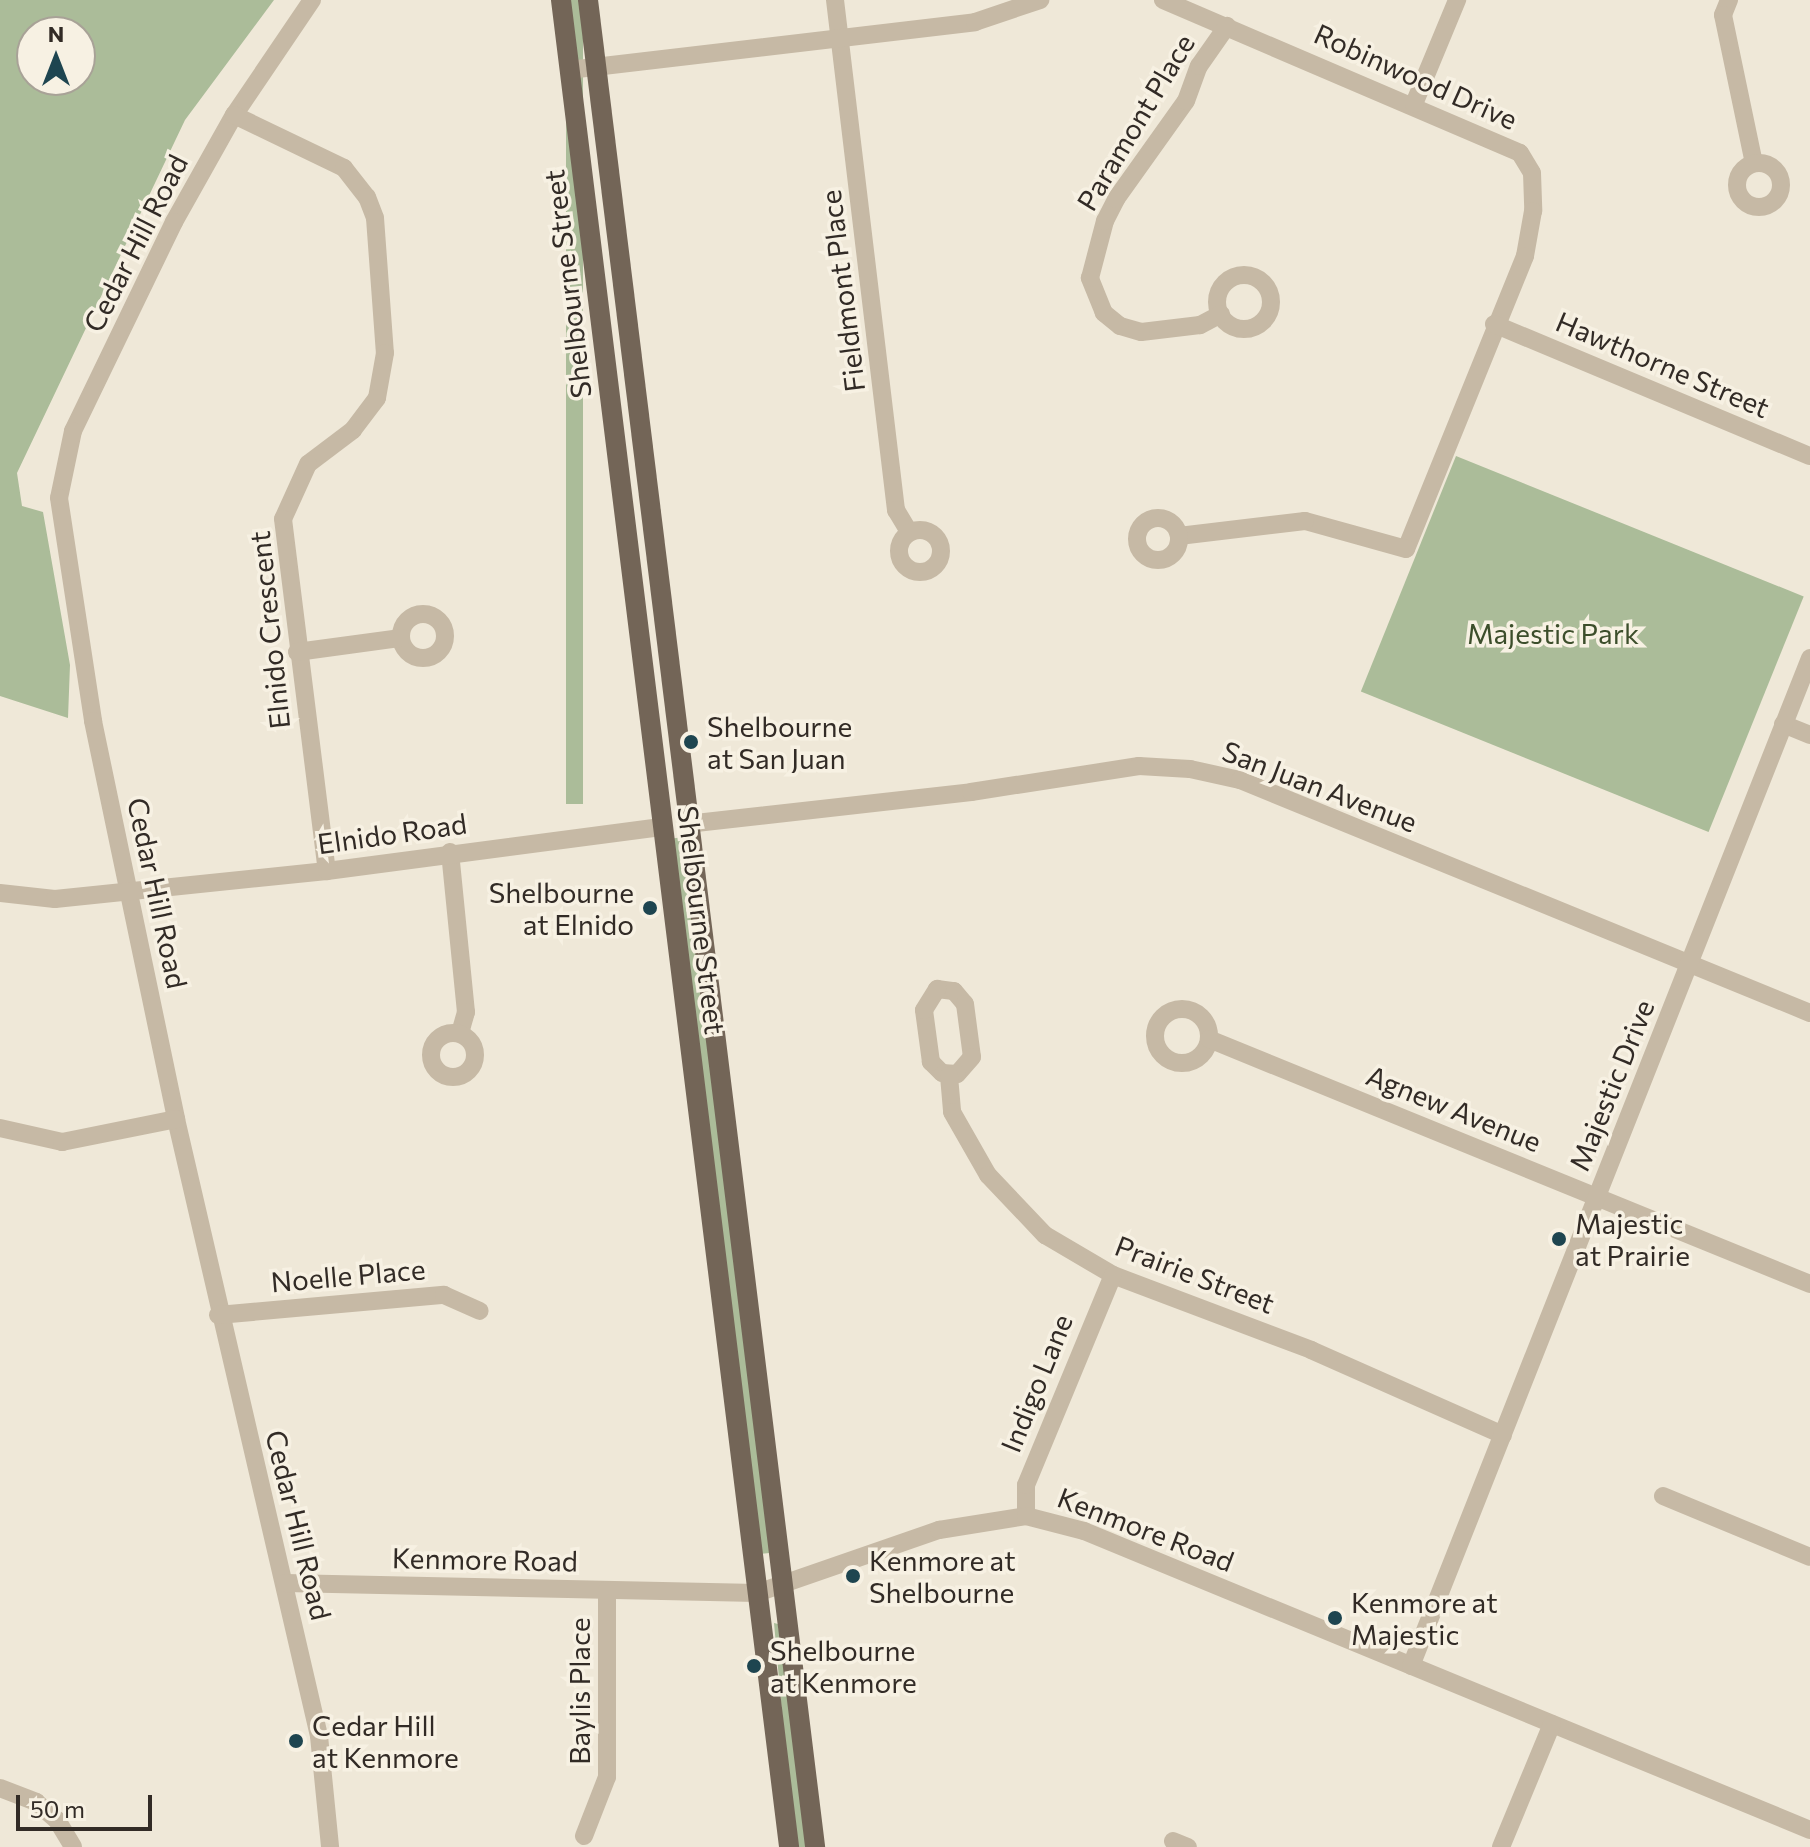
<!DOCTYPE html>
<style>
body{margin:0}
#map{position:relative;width:1810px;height:1847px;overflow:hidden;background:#efe8d8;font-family:Commissioner,sans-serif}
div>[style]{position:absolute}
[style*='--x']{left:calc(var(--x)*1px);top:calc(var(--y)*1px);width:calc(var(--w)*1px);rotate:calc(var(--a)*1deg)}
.green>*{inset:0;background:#abbc99;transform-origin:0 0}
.minor>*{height:18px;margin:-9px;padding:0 9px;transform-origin:9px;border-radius:9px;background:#c6b9a5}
.minor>.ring{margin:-9px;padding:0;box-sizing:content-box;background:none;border:18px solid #c6b9a5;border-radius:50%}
.major>*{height:20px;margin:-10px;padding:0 10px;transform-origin:10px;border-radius:10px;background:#736557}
.dots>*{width:22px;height:22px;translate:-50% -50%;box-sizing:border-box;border:4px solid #f7f1e3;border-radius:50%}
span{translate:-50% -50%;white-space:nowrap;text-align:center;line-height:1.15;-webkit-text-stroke:7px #f7f1e3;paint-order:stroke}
.street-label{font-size:28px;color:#322b26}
.park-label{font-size:28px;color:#3c4e2b}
.poi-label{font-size:28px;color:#322b26}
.left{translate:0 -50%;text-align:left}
.right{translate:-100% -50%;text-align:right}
.north{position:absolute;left:16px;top:16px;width:80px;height:80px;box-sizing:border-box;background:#f7f1e3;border:2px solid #a8a297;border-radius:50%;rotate:0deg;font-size:22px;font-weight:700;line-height:32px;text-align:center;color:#322b26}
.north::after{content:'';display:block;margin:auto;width:28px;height:36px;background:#1e4550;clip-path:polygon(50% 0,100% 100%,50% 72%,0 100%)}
.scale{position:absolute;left:16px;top:1795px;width:136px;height:36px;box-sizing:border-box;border:4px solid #322b26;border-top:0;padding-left:10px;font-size:24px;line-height:28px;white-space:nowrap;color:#322b26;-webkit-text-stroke:6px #f7f1e3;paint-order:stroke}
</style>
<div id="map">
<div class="green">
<i style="clip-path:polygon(evenodd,0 0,274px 0,185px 120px,17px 473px,22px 506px,43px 512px,70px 665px,68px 718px,0 696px,0 0,32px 32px,80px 32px,80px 80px,32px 80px,32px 32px)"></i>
<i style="left:566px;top:0;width:17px;height:804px"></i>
<i style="left:1456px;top:456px;width:375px;height:254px;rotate:22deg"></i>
<i style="left:684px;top:837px;width:721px;height:16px;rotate:83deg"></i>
<i style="clip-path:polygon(774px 1623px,778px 1624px,810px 1847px,794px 1847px)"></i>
</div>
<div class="minor">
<i style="--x:312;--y:0;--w:139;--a:124.1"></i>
<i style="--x:234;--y:115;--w:123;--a:119.3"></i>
<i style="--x:174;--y:222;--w:232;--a:115.8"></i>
<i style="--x:73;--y:431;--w:68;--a:101.8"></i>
<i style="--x:59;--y:498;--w:226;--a:81.3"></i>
<i style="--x:93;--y:721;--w:407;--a:78.2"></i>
<i style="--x:176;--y:1119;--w:633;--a:76.95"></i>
<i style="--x:319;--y:1736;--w:112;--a:84.3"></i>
<i style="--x:835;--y:0;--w:514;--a:83.18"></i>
<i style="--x:896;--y:510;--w:26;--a:59"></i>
<i style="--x:1163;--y:0;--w:388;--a:23.2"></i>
<i style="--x:1520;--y:153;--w:23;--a:59"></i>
<i style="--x:1532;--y:173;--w:38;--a:88"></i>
<i style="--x:1533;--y:211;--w:46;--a:100.1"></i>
<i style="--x:1525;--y:256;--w:316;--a:112.1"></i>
<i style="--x:1406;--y:549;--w:105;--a:-164.5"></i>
<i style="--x:1305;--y:521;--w:127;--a:173.2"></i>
<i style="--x:1729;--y:0;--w:16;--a:112"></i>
<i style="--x:1723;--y:15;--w:151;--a:78.2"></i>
<i style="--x:569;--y:70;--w:409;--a:-6.7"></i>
<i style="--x:975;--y:22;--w:69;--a:-18.7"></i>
<i style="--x:1414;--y:104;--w:113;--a:-67.5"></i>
<i style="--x:234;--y:115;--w:122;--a:25.7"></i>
<i style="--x:344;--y:168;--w:37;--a:52"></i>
<i style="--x:367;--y:197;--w:22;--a:69"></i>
<i style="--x:375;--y:218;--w:135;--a:85.8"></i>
<i style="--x:385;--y:353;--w:46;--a:100.1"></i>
<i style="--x:377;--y:398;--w:40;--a:127"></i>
<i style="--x:353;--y:430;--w:56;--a:142.9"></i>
<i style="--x:308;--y:464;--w:60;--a:114.4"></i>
<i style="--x:283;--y:519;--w:355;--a:82.9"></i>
<i class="ring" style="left:1737px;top:163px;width:26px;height:26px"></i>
<i class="ring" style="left:1217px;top:275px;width:36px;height:36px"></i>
<i style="--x:1221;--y:314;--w:24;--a:152"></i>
<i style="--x:1200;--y:325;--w:59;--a:173.2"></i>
<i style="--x:1141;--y:332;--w:22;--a:-164"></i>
<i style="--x:1120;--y:326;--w:21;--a:-141"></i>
<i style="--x:1104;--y:313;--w:38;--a:-112"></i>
<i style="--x:1090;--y:278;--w:59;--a:-75.3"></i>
<i style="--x:1105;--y:221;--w:25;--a:-63"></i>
<i style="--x:1116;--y:199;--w:120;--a:-54.5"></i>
<i style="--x:1186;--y:101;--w:37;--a:-70"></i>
<i style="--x:1199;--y:66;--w:49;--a:-55"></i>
<i style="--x:1494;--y:324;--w:342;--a:22.7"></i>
<i class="ring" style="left:1137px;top:518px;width:24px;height:24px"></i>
<i class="ring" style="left:899px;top:530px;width:24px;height:24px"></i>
<i class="ring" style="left:401px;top:614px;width:26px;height:26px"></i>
<i style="--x:297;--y:652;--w:105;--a:-7.7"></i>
<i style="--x:1783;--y:724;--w:29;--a:22"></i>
<i style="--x:687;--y:824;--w:286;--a:-6.4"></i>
<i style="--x:971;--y:792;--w:170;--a:-8.8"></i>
<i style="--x:1139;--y:766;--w:51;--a:3.4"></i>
<i style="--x:1190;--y:769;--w:51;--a:12.4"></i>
<i style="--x:1240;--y:780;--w:616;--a:22.23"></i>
<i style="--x:450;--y:852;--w:161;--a:84.3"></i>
<i style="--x:466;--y:1012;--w:22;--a:106"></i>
<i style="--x:0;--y:893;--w:55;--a:6.2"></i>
<i style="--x:55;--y:899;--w:273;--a:-5.9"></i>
<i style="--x:327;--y:871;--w:337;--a:-7.5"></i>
<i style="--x:937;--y:989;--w:17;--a:7"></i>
<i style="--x:954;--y:991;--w:17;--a:50"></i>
<i style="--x:965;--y:1004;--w:53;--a:82.5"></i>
<i style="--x:972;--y:1057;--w:23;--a:131"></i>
<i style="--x:957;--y:1074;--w:15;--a:-176"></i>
<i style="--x:942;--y:1073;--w:16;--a:-135"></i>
<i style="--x:931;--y:1062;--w:52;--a:-97.7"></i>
<i style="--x:924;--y:1010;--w:25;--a:-58"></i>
<i class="ring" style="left:1155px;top:1009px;width:36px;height:36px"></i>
<i class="ring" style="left:431px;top:1033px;width:26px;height:26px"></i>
<i style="--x:1209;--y:1039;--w:649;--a:22.18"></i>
<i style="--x:949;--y:1076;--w:36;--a:85"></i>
<i style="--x:952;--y:1112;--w:73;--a:60.3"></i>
<i style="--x:988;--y:1175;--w:83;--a:46.5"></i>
<i style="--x:1045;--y:1235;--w:79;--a:30.5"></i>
<i style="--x:1113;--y:1275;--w:212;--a:20.7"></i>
<i style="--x:1311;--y:1350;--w:210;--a:23.9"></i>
<i style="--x:0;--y:1128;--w:64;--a:12.7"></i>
<i style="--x:62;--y:1142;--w:116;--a:-11.4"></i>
<i style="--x:218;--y:1315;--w:227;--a:-5.1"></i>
<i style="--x:444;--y:1295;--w:39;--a:24"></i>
<i style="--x:1663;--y:1496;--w:159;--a:22.5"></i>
<i style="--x:1026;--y:1516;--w:31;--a:-90"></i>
<i style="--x:1026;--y:1485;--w:227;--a:-67.5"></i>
<i style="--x:285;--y:1583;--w:472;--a:1.2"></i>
<i style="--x:757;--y:1593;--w:193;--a:-19.1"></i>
<i style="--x:939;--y:1530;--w:88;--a:-9.1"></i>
<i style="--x:1026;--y:1516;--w:60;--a:14.5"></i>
<i style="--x:1084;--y:1531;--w:785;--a:22.38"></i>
<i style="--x:1411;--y:1666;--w:1084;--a:-68.4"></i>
<i style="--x:0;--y:1788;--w:39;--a:21"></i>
<i style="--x:36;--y:1802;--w:28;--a:41"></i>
<i style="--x:57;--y:1820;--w:31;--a:59"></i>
<i style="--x:584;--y:1836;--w:63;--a:-68.7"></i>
<i style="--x:607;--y:1777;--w:187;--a:-90"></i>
<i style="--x:1173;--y:1841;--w:16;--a:22"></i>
<i style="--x:1501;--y:1847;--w:133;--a:-67.5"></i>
</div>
<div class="major">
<i style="--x:561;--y:0;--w:1861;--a:82.96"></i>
<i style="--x:588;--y:0;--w:1861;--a:82.99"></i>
</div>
<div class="dots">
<i style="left:691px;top:742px;background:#1e4550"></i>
<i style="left:650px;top:908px;background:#1e4550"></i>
<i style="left:1559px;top:1239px;background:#1e4550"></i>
<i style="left:853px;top:1576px;background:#1e4550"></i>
<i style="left:1335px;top:1618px;background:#1e4550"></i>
<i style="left:754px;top:1666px;background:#1e4550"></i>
<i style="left:296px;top:1741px;background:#1e4550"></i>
</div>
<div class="street-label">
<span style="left:1416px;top:76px;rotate:24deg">Robinwood Drive</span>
<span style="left:1135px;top:122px;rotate:-59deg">Paramont Place</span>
<span style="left:135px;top:243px;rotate:-63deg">Cedar Hill Road</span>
<span style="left:567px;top:284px;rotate:-97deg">Shelbourne Street</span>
<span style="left:842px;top:291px;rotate:-97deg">Fieldmont Place</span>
<span style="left:1663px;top:364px;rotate:23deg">Hawthorne Street</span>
<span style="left:269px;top:630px;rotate:-96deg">Elnido Crescent</span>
<span style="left:1320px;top:786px;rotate:21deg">San Juan Avenue</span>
<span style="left:392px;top:833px;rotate:-8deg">Elnido Road</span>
<span style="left:158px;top:893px;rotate:78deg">Cedar Hill Road</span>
<span style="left:702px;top:920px;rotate:83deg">Shelbourne Street</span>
<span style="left:1611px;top:1085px;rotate:-68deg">Majestic Drive</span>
<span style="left:1454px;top:1108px;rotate:22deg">Agnew Avenue</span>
<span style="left:1195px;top:1274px;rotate:21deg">Prairie Street</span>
<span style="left:348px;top:1275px;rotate:-5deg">Noelle Place</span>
<span style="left:1036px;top:1383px;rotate:-68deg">Indigo Lane</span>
<span style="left:299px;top:1525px;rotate:76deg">Cedar Hill Road</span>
<span style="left:1146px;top:1529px;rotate:21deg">Kenmore Road</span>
<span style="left:485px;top:1559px;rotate:1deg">Kenmore Road</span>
<span style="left:579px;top:1691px;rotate:-90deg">Baylis Place</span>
</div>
<div class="park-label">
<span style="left:1553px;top:633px">Majestic Park</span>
</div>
<div class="poi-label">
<span class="left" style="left:707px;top:742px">Shelbourne<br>at San Juan</span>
<span class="right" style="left:634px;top:908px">Shelbourne<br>at Elnido</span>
<span class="left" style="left:1575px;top:1239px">Majestic<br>at Prairie</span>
<span class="left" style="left:869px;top:1576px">Kenmore at<br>Shelbourne</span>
<span class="left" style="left:1351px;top:1618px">Kenmore at<br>Majestic</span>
<span class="left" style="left:770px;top:1666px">Shelbourne<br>at Kenmore</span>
<span class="left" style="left:312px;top:1741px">Cedar Hill<br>at Kenmore</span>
</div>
<div class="north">N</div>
<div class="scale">50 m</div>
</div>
